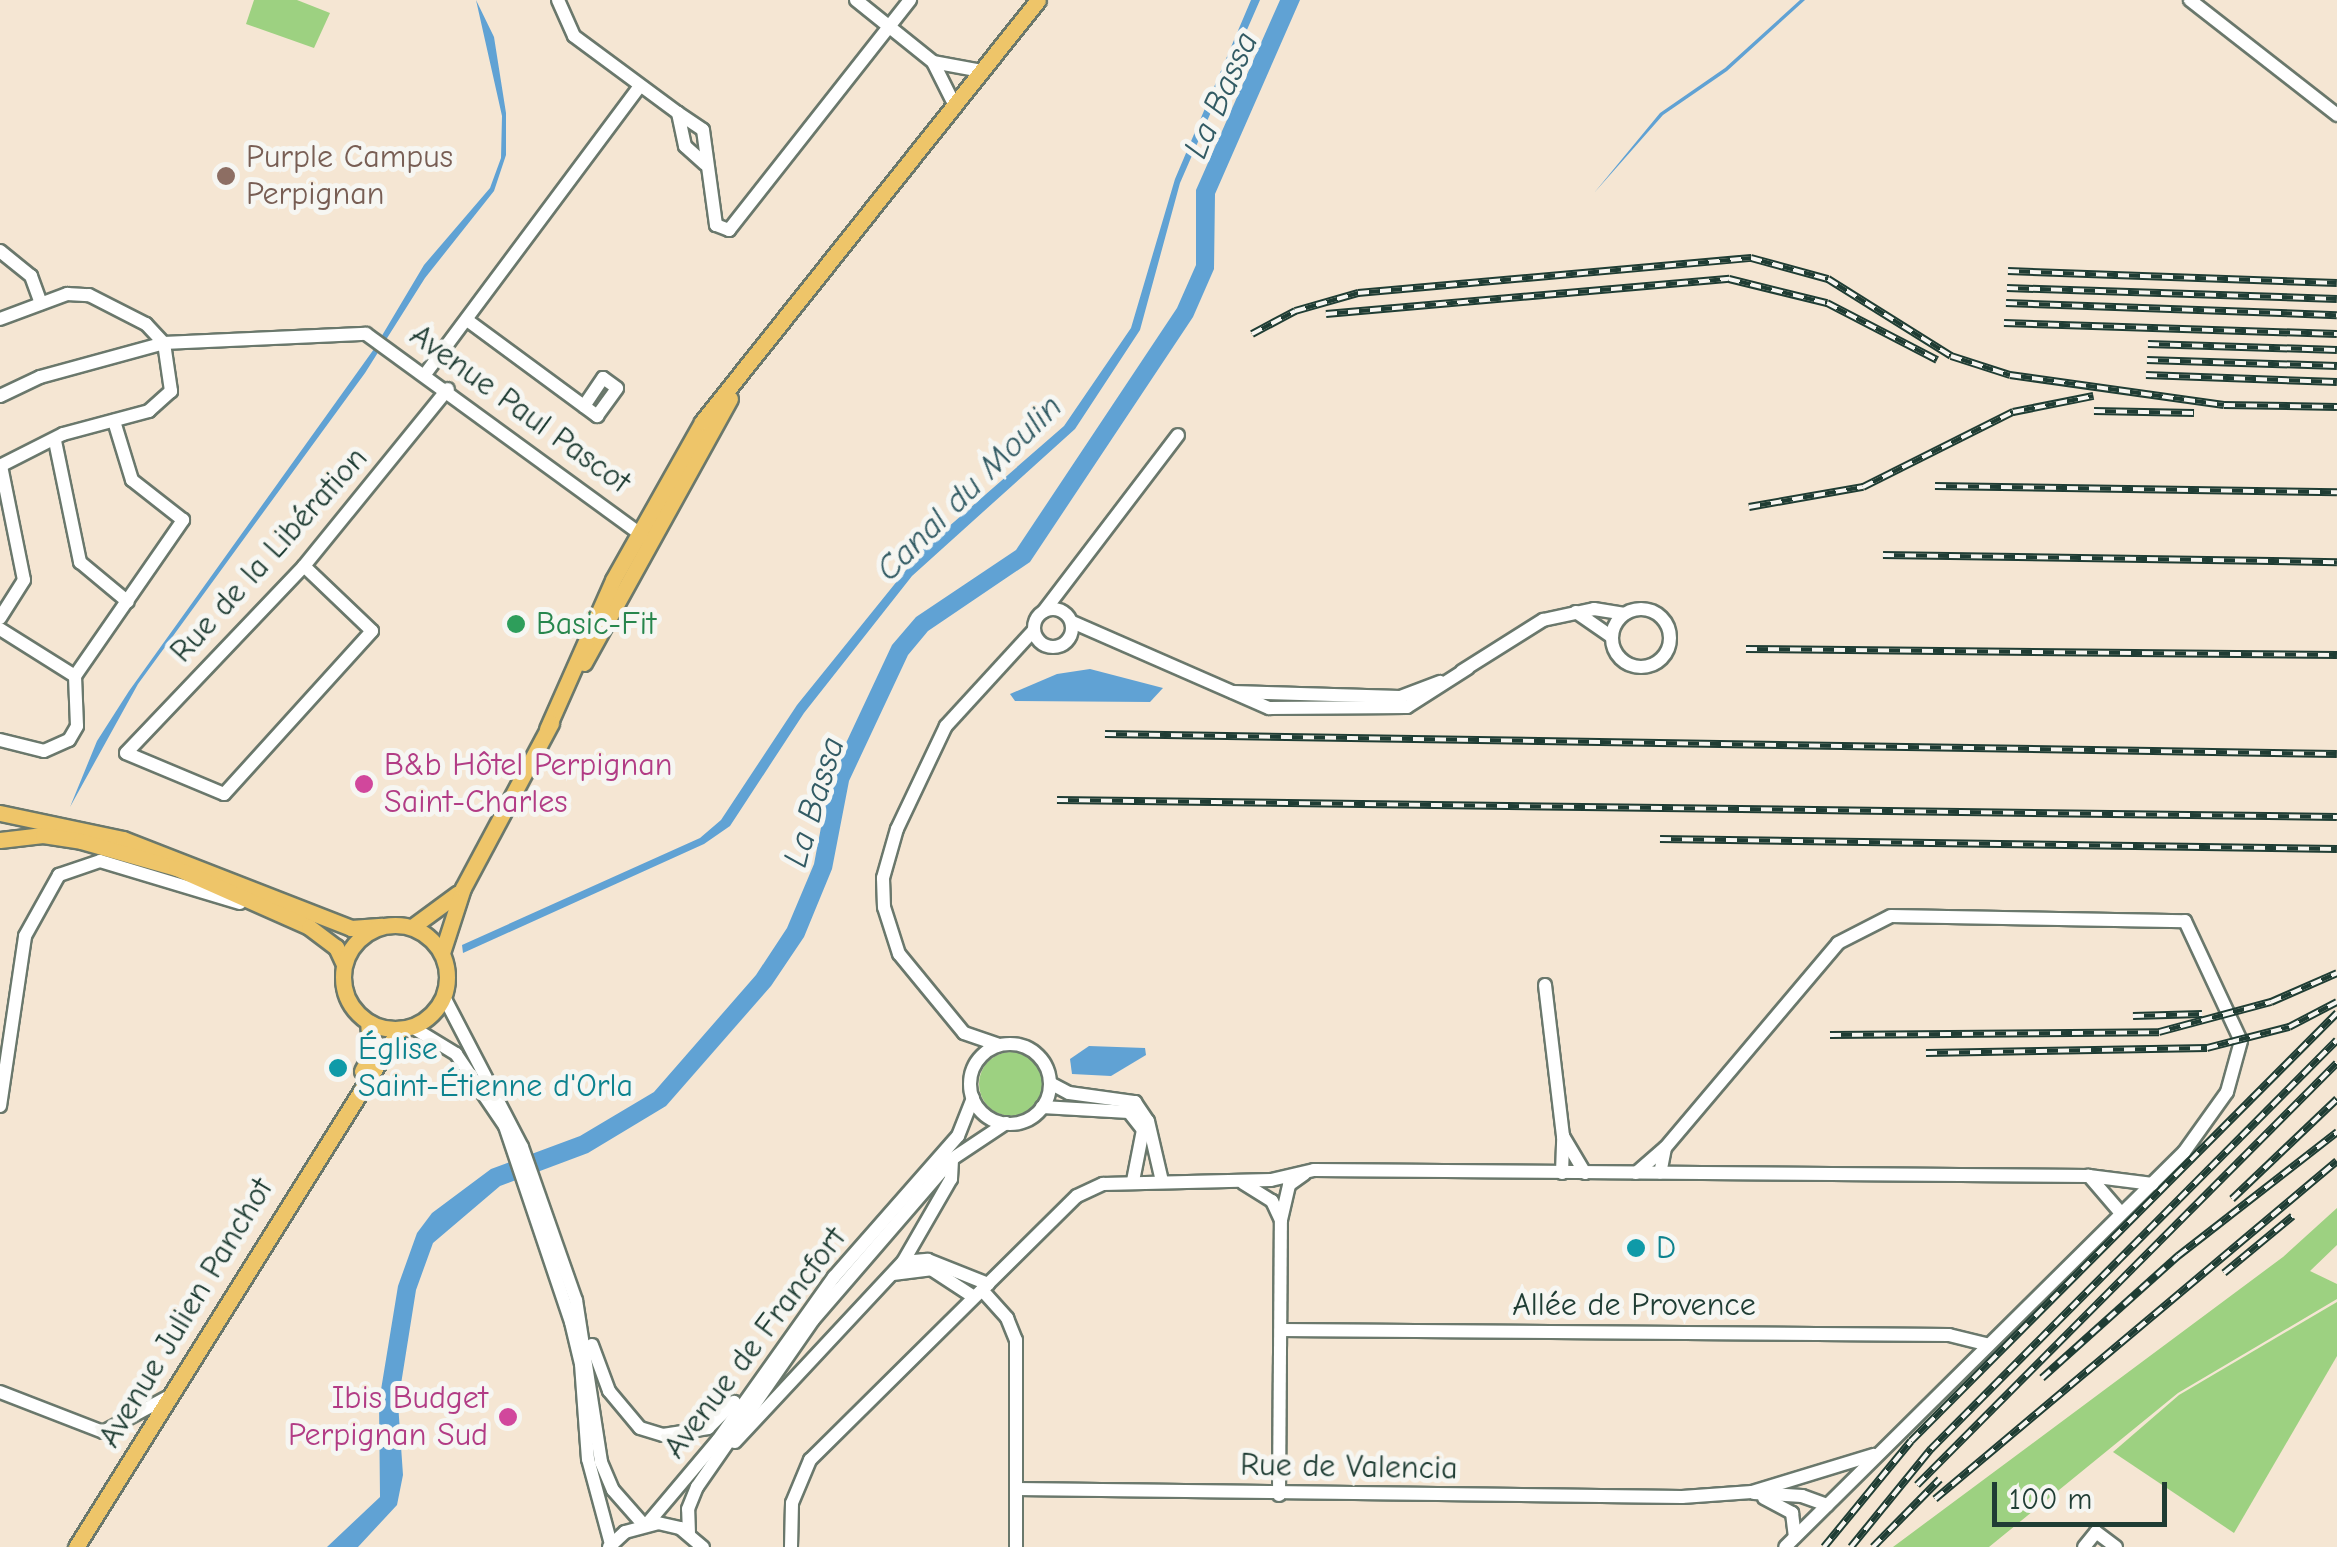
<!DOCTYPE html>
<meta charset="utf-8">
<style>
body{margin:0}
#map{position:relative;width:2337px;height:1547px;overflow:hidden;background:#f5e6d3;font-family:"Comic Neue",sans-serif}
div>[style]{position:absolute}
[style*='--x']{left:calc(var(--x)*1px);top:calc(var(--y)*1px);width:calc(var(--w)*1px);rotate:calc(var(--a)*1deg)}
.green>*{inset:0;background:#9dd181}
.round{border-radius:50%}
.water>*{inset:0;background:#60a2d4}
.roads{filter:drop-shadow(2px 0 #6a786c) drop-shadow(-2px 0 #6a786c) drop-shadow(0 2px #6a786c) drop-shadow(0 -2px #6a786c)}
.minor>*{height:12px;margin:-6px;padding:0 6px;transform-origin:6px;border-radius:6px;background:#fff}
.minor>.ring{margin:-6px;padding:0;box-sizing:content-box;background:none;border:12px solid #fff;border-radius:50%}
.major>*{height:15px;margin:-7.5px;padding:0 7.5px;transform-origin:7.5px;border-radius:7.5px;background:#eec569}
.major>.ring{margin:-7.5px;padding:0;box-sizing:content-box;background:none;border:15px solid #eec569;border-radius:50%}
.rail>*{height:8px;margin-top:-4px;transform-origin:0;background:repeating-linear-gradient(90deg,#f6f6f2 0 11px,#1f3d34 0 22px);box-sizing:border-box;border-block:2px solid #1f3d34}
.dots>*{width:28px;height:28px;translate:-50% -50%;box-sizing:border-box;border:5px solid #f6f6f2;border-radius:50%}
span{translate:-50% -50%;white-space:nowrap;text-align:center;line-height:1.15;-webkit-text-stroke:10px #f6f6f2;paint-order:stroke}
.education-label{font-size:32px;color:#785e54}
.left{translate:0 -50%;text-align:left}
.street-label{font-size:32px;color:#1f3d34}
.leisure-label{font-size:32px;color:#27864d}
.hotel-label{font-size:32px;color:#b23c85}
.right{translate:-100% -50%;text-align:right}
.culture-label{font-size:32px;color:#0d838f}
.water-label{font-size:35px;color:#325b64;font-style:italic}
.scale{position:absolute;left:1992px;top:1482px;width:175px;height:45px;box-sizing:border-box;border:5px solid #1f3d34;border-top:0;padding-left:12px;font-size:30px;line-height:35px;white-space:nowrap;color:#1f3d34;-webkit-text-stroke:8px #f6f6f2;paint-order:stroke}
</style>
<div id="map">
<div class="green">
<i style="clip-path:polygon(254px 0,297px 0,330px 13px,314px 48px,246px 24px)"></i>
<i class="round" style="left:979px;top:1052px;width:64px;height:64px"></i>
<i style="clip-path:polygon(2337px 1208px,2337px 1245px,2310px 1271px,2337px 1284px,2337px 1299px,2178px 1393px,1989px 1547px,1893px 1547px,2283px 1257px)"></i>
<i style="clip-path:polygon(2337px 1302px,2337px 1356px,2234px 1533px,2113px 1452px,2179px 1395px)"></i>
</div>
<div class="water">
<i style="clip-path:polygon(476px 0,494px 37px,506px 113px,506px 155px,494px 191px,425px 278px,365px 373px,138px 684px,70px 807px,97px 741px,129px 691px,374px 349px,424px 265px,490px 188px,501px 158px,502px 116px)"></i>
<i style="clip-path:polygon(1251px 0,1260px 0,1180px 183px,1140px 330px,1075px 429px,912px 576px,804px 713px,730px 826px,704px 844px,463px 953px,462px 945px,700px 838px,721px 820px,797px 705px,923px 549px,1064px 426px,1131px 328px,1175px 179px)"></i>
<i style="clip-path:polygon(1280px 0,1300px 0,1215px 194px,1214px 269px,1193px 317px,1030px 562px,928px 631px,908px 655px,849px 781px,832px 869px,804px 937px,771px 986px,666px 1106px,588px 1153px,500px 1186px,433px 1243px,416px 1290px,398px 1403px,403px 1475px,397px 1505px,358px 1547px,327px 1547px,380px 1497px,379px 1402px,398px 1286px,417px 1233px,432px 1213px,491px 1169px,580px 1136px,654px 1092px,756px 975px,787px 928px,814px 864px,831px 775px,892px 645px,916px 617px,1016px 550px,1177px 308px,1196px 265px,1196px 190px)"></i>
<i style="clip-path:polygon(1800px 0,1805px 0,1727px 71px,1663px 115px,1594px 193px,1660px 113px,1725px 68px)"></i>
<i style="clip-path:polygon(1090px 669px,1163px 688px,1150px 702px,1015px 701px,1010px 694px,1057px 674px)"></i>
<i style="clip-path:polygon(1089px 1046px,1145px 1048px,1146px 1055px,1111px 1076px,1072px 1074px,1070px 1059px)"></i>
</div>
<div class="roads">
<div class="minor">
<i style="--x:558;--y:0;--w:39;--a:66"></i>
<i style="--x:574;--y:36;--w:129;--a:36.5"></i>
<i style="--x:856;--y:0;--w:99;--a:38.8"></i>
<i style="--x:933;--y:62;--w:42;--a:63.4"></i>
<i style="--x:2190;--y:0;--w:187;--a:38"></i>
<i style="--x:933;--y:62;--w:44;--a:10.5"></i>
<i style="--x:705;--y:164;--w:27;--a:-138"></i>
<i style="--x:685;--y:146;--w:34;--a:-102"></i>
<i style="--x:678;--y:113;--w:30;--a:34"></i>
<i style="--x:703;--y:130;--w:96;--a:82.2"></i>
<i style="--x:716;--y:225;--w:14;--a:21"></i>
<i style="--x:729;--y:230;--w:293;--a:-51.8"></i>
<i style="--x:0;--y:251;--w:40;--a:39"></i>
<i style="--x:31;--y:276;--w:29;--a:70"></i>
<i style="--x:0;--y:319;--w:72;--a:-20.5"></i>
<i style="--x:67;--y:294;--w:22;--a:3"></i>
<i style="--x:89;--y:295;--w:64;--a:27"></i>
<i style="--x:146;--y:324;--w:26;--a:47"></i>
<i style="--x:164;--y:343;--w:49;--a:81.7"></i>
<i style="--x:171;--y:391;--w:30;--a:138"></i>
<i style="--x:149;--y:411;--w:89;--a:165"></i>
<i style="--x:63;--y:434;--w:71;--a:153.1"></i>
<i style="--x:467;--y:320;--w:162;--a:36.4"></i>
<i style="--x:597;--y:416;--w:34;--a:-54"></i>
<i style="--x:617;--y:388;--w:17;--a:-144"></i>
<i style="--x:603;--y:378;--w:34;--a:124"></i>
<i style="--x:426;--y:373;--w:357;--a:-53.3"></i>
<i style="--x:0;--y:396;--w:44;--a:-25.4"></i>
<i style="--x:40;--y:377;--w:129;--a:-15.3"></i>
<i style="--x:164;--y:343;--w:202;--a:-2.6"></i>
<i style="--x:366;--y:334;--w:346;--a:36.1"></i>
<i style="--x:55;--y:441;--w:124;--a:78.3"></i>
<i style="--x:80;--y:562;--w:62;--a:39.8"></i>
<i style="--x:304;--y:566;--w:94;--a:43.7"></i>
<i style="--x:372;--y:631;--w:220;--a:132.2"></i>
<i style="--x:224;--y:794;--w:106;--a:-157.3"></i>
<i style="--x:126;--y:753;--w:258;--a:-46.4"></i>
<i style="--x:304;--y:566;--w:228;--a:-50.9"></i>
<i class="ring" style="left:1034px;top:609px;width:26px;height:26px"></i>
<i class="ring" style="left:1612px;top:609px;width:46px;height:46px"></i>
<i style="--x:1044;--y:611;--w:221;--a:-52.7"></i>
<i style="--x:1576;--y:612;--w:44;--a:34.8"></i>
<i style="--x:0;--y:618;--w:45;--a:-57.7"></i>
<i style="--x:24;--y:580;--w:116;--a:-101.4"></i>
<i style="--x:1072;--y:622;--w:215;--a:23.6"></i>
<i style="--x:1269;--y:708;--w:138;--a:-0.4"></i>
<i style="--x:1407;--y:707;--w:72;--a:-32.6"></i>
<i style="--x:0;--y:629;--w:89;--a:32.1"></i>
<i style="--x:1462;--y:671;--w:96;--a:-32.2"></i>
<i style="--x:1543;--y:620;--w:52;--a:-12.2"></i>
<i style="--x:1594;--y:609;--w:31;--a:9"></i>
<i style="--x:75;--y:676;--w:190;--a:-55.3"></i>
<i style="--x:183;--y:520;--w:65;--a:-141.9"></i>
<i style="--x:132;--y:480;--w:62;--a:-107"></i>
<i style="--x:1233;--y:692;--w:167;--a:1.7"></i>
<i style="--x:1400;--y:697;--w:43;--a:-20.6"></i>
<i style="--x:0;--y:740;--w:45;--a:14"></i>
<i style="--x:44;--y:751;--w:27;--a:-24"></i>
<i style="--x:69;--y:740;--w:16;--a:-60"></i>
<i style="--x:77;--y:726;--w:50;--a:-92.3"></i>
<i style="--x:1545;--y:985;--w:152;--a:83.2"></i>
<i style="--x:444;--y:997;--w:169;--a:62.5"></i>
<i style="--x:522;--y:1147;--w:162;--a:70.6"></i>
<i style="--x:576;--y:1300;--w:164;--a:81.2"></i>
<i style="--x:601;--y:1462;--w:30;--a:67"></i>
<i style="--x:613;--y:1490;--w:45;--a:48.6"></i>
<i style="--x:412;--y:1027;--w:52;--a:31.5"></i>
<i style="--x:456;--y:1054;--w:87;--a:55.8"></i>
<i style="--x:505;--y:1126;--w:207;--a:71.4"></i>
<i style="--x:571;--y:1322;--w:43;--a:76.6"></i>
<i style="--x:581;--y:1364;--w:95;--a:85.8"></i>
<i style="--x:588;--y:1459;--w:88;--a:74.9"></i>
<i class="ring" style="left:970px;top:1044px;width:68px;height:68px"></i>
<i style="--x:999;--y:1045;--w:37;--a:-161"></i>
<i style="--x:964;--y:1033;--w:102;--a:-129.4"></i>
<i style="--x:899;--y:954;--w:49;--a:-107.7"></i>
<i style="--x:884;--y:907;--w:29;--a:-92"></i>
<i style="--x:883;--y:878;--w:51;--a:-74.1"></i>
<i style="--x:897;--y:829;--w:114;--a:-64.6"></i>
<i style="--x:946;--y:726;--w:130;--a:-47.5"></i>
<i style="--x:1050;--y:1083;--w:21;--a:28"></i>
<i style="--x:1069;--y:1093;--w:67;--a:7.8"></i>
<i style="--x:1135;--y:1102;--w:23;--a:56"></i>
<i style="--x:1148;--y:1121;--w:62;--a:76.9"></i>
<i style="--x:0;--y:1106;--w:172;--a:-81.6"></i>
<i style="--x:25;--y:936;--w:70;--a:-60.9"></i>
<i style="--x:59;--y:875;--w:43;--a:-18.9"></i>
<i style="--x:100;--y:861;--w:146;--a:16.7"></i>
<i style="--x:1042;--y:1107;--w:87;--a:3.3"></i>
<i style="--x:1129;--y:1112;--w:23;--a:52"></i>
<i style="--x:1143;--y:1130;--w:52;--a:101.1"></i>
<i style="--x:1665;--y:1148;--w:268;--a:-49.8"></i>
<i style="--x:1838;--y:943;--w:59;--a:-27"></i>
<i style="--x:1891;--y:916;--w:294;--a:1"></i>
<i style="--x:2185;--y:921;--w:132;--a:65"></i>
<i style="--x:2241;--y:1041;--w:53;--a:105.4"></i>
<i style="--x:2227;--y:1092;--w:74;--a:125.6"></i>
<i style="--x:2184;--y:1152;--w:561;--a:135.29"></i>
<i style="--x:1562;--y:1173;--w:37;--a:-88"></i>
<i style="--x:1563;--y:1136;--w:43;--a:59.3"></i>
<i style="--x:1636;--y:1173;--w:38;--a:-41"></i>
<i style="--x:1665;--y:1148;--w:25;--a:101"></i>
<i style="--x:1243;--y:1183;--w:34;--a:32"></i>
<i style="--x:1272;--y:1201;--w:21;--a:65"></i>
<i style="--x:1281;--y:1220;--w:36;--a:-77"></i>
<i style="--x:1289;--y:1185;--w:19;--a:-36"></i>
<i style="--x:2120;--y:1212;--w:48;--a:-130.7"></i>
<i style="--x:2089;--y:1176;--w:64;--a:7.2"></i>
<i style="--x:903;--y:1262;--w:25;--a:-5"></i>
<i style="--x:928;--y:1260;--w:65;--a:21.8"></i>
<i style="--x:893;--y:1274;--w:38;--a:-7"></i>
<i style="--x:931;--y:1269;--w:51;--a:33.1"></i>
<i style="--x:982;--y:1290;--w:38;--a:48"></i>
<i style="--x:1007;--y:1318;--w:24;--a:68"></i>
<i style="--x:1016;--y:1340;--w:207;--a:90"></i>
<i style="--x:1281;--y:1330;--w:668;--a:0.43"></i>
<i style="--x:1949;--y:1335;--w:38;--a:14"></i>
<i style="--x:592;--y:1345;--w:49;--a:69.7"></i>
<i style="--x:609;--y:1391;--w:48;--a:50"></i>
<i style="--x:640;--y:1428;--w:24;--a:17"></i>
<i style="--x:663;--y:1435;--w:46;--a:-8.8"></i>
<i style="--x:708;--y:1428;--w:37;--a:-45"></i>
<i style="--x:0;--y:1392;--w:110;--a:21.2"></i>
<i style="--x:103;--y:1432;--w:72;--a:-28.4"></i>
<i style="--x:735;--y:1442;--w:246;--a:-47"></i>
<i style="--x:903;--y:1262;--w:96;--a:-60"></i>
<i style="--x:951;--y:1179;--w:20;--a:-87"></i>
<i style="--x:1017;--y:1489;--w:665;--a:0.69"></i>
<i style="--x:1682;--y:1497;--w:70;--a:-4.1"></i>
<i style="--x:1752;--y:1492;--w:127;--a:-17"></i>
<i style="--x:1754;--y:1493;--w:48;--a:3.6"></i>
<i style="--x:1802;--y:1496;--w:27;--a:20"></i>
<i style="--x:1279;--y:1495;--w:275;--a:-89.6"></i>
<i style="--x:1764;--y:1498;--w:32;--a:28"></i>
<i style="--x:1792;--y:1513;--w:24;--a:83"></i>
<i style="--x:647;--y:1524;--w:110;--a:-49.8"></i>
<i style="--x:718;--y:1440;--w:200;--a:-54.6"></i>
<i style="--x:834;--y:1277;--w:188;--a:-48.7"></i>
<i style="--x:958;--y:1136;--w:41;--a:-68.5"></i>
<i style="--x:689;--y:1534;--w:25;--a:-92"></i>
<i style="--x:688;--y:1509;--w:24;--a:-68"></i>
<i style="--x:697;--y:1487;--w:203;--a:-55.2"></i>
<i style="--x:813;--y:1320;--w:213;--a:-49.2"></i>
<i style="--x:952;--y:1159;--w:65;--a:-33.7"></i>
<i style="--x:609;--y:1547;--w:22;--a:-43"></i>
<i style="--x:625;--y:1532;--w:34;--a:-15"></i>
<i style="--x:658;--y:1523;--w:23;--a:13"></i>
<i style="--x:680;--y:1528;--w:30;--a:40"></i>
<i style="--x:791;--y:1547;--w:44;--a:-88.7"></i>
<i style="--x:792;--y:1503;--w:47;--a:-67.3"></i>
<i style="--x:810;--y:1460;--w:375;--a:-44.7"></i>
<i style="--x:1077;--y:1196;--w:29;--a:-25"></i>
<i style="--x:1103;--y:1184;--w:168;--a:-1.4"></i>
<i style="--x:1271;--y:1180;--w:44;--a:-13.1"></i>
<i style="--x:1314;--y:1170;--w:775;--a:0.44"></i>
<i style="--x:2084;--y:1547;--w:19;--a:-51"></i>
<i style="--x:2096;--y:1532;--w:25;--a:37"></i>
</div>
<div class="major">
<i style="--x:584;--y:663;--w:302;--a:-61.1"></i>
<i style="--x:547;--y:729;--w:163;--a:-66.1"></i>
<i style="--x:613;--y:580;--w:181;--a:-60.6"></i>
<i style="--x:702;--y:422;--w:539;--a:-51.47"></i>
<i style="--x:0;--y:813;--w:126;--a:11.9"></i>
<i style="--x:123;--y:839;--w:245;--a:21.3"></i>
<i style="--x:351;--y:928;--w:31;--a:-4"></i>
<i style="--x:0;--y:840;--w:43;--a:-6.6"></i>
<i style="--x:43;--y:835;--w:38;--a:9"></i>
<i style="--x:81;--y:841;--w:99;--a:15.9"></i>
<i style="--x:176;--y:868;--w:145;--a:23.9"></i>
<i style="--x:309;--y:927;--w:34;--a:37"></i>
<i style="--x:336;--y:947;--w:19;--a:65"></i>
<i class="ring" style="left:343px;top:925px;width:89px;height:89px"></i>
<i style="--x:412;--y:927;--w:56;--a:-36.3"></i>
<i style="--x:442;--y:953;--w:68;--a:-72.1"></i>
<i style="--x:463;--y:888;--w:187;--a:-61.9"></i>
<i style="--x:362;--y:1071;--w:17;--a:-62"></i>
<i style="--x:370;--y:1056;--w:34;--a:-93"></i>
<i style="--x:76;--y:1547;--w:610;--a:-58"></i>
</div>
</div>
<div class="rail">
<i style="--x:2008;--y:271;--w:329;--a:2.1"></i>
<i style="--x:2007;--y:288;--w:330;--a:1.9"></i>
<i style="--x:2006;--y:303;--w:331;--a:2.1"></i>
<i style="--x:1326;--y:314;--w:405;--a:-5"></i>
<i style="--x:1729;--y:279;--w:101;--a:13.8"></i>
<i style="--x:1827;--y:303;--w:124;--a:27.4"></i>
<i style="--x:2004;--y:323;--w:333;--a:1.9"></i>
<i style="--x:1252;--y:334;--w:49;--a:-28.1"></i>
<i style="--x:1295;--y:311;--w:66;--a:-15.9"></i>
<i style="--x:1358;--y:293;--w:395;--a:-5.1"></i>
<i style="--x:1751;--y:258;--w:80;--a:15.3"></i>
<i style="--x:1828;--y:279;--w:145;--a:32"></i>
<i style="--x:1951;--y:356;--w:62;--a:17.9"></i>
<i style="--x:2010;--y:375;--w:216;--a:8"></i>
<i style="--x:2224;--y:405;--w:113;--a:1"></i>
<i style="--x:2148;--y:344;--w:189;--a:1.8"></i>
<i style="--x:2147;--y:360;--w:190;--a:1.8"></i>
<i style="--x:2146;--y:375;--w:191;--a:2.1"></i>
<i style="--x:2094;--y:411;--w:100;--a:1.1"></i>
<i style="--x:1935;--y:486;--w:402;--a:0.9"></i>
<i style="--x:1749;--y:507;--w:116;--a:-10"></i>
<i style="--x:1863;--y:487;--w:168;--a:-26.6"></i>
<i style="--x:2013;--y:412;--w:82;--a:-11.3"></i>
<i style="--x:1883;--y:555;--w:454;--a:0.9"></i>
<i style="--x:1746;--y:649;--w:591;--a:0.58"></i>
<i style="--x:1105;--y:734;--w:1232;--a:0.93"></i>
<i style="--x:1057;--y:800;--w:1280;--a:0.76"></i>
<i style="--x:1660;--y:839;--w:677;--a:0.85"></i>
<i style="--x:2133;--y:1016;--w:69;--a:-1.7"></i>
<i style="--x:1830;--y:1035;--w:329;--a:-0.5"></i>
<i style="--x:2159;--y:1032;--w:116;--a:-15"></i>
<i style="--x:2271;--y:1002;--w:72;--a:-23.7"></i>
<i style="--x:1926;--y:1053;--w:281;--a:-1"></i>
<i style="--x:2207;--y:1048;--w:85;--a:-14.4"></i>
<i style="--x:2289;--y:1027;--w:54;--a:-27.5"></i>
<i style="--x:2232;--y:1199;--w:145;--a:-43.6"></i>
<i style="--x:2224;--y:1273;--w:89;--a:-39.6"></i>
<i style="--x:2042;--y:1378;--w:183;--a:-41.9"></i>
<i style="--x:2178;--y:1256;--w:202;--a:-37.9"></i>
<i style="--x:1917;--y:1485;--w:595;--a:-45.14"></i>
<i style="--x:1935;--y:1499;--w:525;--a:-40.06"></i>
<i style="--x:1824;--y:1547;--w:137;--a:-50.6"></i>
<i style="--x:1911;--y:1441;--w:604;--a:-45.13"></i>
<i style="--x:1851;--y:1547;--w:127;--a:-50.8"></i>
<i style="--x:1931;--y:1449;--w:576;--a:-45.21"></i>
<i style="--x:1873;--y:1547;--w:95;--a:-45.4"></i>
</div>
<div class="dots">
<i style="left:226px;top:176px;background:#8d6e63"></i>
<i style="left:516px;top:624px;background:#2e9e5b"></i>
<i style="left:364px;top:784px;background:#d1479c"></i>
<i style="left:338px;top:1068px;background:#0f9aa8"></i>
<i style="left:1636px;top:1248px;background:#0f9aa8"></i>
<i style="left:508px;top:1417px;background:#d1479c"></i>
</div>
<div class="education-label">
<span class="left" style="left:246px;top:176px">Purple Campus<br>Perpignan</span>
</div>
<div class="street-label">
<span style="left:520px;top:409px;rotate:36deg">Avenue Paul Pascot</span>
<span style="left:269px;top:555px;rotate:-48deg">Rue de la Libération</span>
<span style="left:1634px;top:1305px">Allée de Provence</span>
<span style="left:186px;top:1313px;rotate:-59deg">Avenue Julien Panchot</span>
<span style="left:755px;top:1343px;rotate:-53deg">Avenue de Francfort</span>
<span style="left:1349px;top:1467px;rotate:1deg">Rue de Valencia</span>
</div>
<div class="leisure-label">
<span class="left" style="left:536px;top:624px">Basic-Fit</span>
</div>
<div class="hotel-label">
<span class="left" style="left:384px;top:784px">B&amp;b Hôtel Perpignan<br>Saint-Charles</span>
<span class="right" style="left:488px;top:1417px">Ibis Budget<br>Perpignan Sud</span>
</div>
<div class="culture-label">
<span class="left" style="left:358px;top:1068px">Église<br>Saint-Étienne d'Orla</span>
<span class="left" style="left:1656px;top:1248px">D</span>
</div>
<div class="water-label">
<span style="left:1221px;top:95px;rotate:-66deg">La Bassa</span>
<span style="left:969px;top:488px;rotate:-45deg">Canal du Moulin</span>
<span style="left:814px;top:802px;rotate:-73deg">La Bassa</span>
</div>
<div class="scale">100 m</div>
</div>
